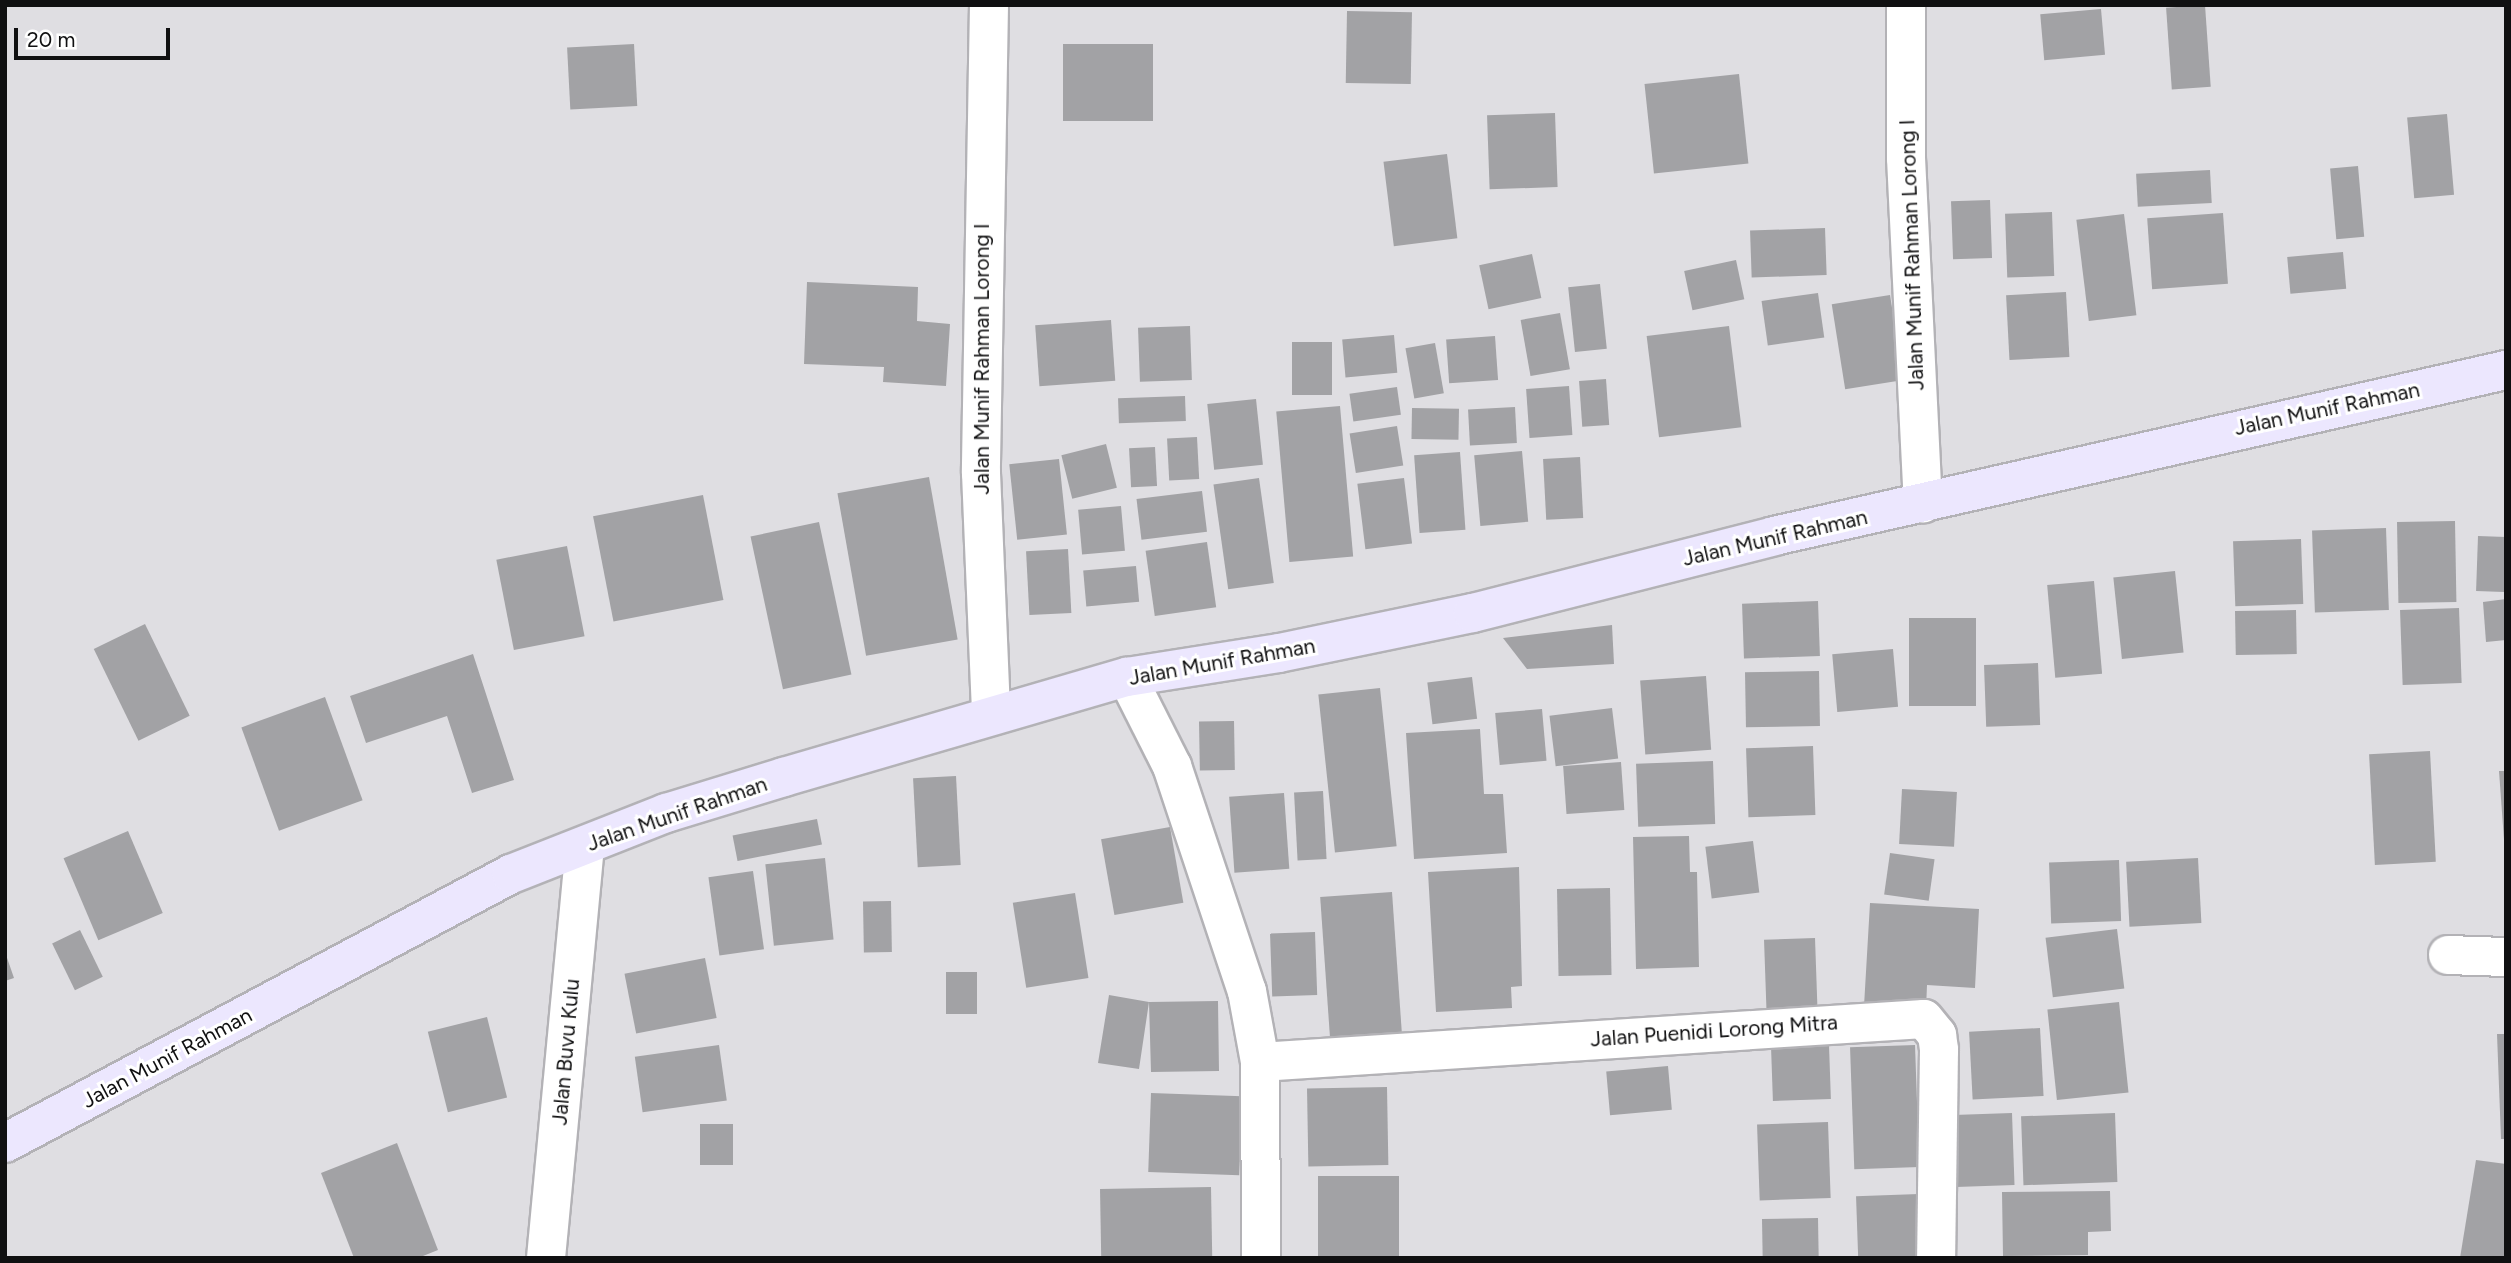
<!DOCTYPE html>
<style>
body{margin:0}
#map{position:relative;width:2511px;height:1263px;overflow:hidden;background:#dfdee2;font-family:Figtree,sans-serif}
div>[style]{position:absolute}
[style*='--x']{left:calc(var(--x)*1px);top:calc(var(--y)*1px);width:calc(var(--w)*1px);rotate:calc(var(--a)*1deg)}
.building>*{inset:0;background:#a2a2a5;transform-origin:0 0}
.roads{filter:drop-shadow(2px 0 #b3b2b6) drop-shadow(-2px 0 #b3b2b6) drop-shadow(0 2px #b3b2b6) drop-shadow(0 -2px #b3b2b6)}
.street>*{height:38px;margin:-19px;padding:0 19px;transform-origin:19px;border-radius:19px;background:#fff}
.secondary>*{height:38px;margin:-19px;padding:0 19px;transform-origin:19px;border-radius:19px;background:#ece7fe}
span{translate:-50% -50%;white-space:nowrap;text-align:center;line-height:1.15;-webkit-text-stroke:6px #fff;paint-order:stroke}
.street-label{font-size:21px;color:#101011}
.frame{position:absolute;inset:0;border:7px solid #101011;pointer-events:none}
.scale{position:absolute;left:14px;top:28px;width:156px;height:32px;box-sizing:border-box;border:4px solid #101011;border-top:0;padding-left:9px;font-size:21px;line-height:24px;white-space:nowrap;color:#101011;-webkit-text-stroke:5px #fff;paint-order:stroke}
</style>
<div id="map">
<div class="building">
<i style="left:2205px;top:5px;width:82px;height:39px;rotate:86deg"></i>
<i style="left:2101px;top:9px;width:46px;height:61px;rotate:85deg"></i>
<i style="left:1347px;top:11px;width:65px;height:72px;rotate:1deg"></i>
<i style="left:634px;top:44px;width:62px;height:67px;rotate:87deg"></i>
<i style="left:1063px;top:44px;width:90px;height:77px"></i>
<i style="left:1739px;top:74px;width:90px;height:95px;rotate:84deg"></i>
<i style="left:1555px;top:113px;width:74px;height:68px;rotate:88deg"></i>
<i style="left:2447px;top:114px;width:81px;height:40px;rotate:85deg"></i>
<i style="left:1447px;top:154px;width:85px;height:64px;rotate:83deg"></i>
<i style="left:2358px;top:166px;width:71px;height:28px;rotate:85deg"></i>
<i style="left:2210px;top:170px;width:33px;height:74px;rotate:87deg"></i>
<i style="left:1990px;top:200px;width:58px;height:39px;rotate:88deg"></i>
<i style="left:2052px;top:212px;width:64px;height:47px;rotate:88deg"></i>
<i style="left:2223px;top:213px;width:71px;height:76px;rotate:86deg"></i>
<i style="left:2124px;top:214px;width:102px;height:48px;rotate:83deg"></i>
<i style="left:1825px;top:228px;width:47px;height:75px;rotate:88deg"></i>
<i style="left:2343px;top:252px;width:37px;height:56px;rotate:85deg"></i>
<i style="left:1532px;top:254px;width:45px;height:54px;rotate:78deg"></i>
<i style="left:1736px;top:260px;width:40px;height:53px;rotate:78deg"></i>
<i style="clip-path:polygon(807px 282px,918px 287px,917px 321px,950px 324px,946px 386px,883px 382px,884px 367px,804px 364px)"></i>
<i style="left:1600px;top:284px;width:65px;height:32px;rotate:84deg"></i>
<i style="left:2066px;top:292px;width:65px;height:60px;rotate:87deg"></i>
<i style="left:1818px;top:293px;width:45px;height:57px;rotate:82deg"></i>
<i style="left:1890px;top:295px;width:86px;height:59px;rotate:81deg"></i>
<i style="left:1560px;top:313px;width:57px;height:40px;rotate:80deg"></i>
<i style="left:1111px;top:320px;width:61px;height:76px;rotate:86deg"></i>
<i style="left:1190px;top:326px;width:54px;height:52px;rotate:88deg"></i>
<i style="left:1729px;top:326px;width:102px;height:83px;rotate:83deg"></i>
<i style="left:1394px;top:335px;width:38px;height:52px;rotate:85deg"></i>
<i style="left:1495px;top:336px;width:44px;height:49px;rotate:86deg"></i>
<i style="left:1292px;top:342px;width:40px;height:53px"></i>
<i style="left:1435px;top:343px;width:51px;height:30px;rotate:80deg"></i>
<i style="left:1606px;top:379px;width:46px;height:27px;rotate:86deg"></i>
<i style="left:1569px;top:386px;width:49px;height:43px;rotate:86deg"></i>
<i style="left:1397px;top:387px;width:28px;height:48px;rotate:82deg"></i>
<i style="left:1185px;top:396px;width:25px;height:67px;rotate:88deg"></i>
<i style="left:1256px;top:399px;width:66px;height:49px;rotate:84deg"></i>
<i style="left:1340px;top:406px;width:151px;height:64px;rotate:85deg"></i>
<i style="left:1515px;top:407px;width:36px;height:47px;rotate:87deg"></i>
<i style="left:1412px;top:408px;width:47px;height:31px;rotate:1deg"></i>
<i style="left:1397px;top:426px;width:40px;height:48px;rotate:81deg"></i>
<i style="left:1197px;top:437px;width:42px;height:30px;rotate:87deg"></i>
<i style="left:1106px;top:444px;width:45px;height:46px;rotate:76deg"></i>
<i style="left:1155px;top:447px;width:39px;height:26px;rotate:87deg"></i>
<i style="left:1522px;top:451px;width:71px;height:48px;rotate:85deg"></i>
<i style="left:1460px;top:452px;width:78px;height:46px;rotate:86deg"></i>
<i style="left:1580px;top:457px;width:61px;height:37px;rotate:87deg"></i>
<i style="left:1059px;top:459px;width:76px;height:50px;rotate:84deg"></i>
<i style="left:929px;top:477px;width:165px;height:93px;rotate:80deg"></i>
<i style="left:1259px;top:478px;width:106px;height:46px;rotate:82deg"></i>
<i style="left:1404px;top:478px;width:66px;height:47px;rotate:83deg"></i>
<i style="left:1202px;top:491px;width:41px;height:66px;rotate:83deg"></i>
<i style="left:703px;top:495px;width:107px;height:112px;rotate:79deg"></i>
<i style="left:1121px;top:506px;width:45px;height:43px;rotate:85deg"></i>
<i style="left:2455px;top:521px;width:81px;height:58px;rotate:89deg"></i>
<i style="left:819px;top:522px;width:156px;height:70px;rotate:78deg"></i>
<i style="left:2386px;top:528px;width:82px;height:74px;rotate:88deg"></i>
<i style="left:2478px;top:536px;width:28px;height:55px;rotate:2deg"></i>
<i style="left:2301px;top:539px;width:65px;height:68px;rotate:88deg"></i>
<i style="left:1207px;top:542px;width:66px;height:62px;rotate:82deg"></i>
<i style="left:567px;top:546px;width:92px;height:72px;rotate:79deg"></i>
<i style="left:1068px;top:549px;width:64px;height:42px;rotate:87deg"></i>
<i style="left:1136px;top:566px;width:36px;height:53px;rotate:85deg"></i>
<i style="left:2175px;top:571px;width:82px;height:62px;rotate:84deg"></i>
<i style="left:2094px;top:581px;width:93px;height:47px;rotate:85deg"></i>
<i style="clip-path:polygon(2506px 599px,2506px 640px,2486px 642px,2483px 602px)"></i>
<i style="left:1818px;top:601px;width:55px;height:76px;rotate:88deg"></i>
<i style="left:2459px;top:608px;width:75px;height:59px;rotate:88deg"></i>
<i style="left:2296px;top:610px;width:44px;height:61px;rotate:89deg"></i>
<i style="left:1909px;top:618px;width:67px;height:88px"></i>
<i style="left:145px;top:624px;width:102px;height:57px;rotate:64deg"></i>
<i style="clip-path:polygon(1612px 625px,1614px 664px,1527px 669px,1503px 638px)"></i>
<i style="left:1893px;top:649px;width:58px;height:61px;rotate:85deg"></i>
<i style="clip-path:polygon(473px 654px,514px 780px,472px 793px,447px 716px,366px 743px,350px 696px)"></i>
<i style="left:2038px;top:663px;width:62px;height:54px;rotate:88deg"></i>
<i style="left:1819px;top:671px;width:55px;height:74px;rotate:89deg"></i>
<i style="left:1706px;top:676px;width:74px;height:66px;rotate:86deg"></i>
<i style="left:1472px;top:677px;width:42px;height:45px;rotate:83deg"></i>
<i style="left:1380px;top:688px;width:159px;height:62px;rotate:84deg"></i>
<i style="left:325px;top:697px;width:110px;height:89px;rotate:70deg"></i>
<i style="left:1612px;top:708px;width:51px;height:63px;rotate:83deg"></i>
<i style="left:1542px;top:709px;width:52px;height:47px;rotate:85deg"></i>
<i style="left:1234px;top:721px;width:49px;height:35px;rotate:89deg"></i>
<i style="clip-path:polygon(1480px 729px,1484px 794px,1503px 794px,1507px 853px,1414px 859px,1406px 733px)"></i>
<i style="left:1813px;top:746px;width:69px;height:67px;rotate:88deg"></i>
<i style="left:2430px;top:751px;width:111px;height:61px;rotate:87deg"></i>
<i style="left:1713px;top:761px;width:63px;height:77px;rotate:88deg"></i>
<i style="left:1621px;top:762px;width:48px;height:58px;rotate:86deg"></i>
<i style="clip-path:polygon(2499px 771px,2506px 771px,2506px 840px,2504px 840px)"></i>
<i style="left:956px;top:776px;width:89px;height:43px;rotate:87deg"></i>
<i style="left:1902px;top:789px;width:55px;height:55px;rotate:3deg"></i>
<i style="left:1323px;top:791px;width:68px;height:29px;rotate:87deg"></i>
<i style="left:1284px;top:793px;width:76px;height:55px;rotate:86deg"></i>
<i style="left:817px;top:819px;width:26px;height:86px;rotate:79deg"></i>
<i style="left:1170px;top:827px;width:77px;height:70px;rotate:80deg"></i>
<i style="left:128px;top:831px;width:89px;height:70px;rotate:67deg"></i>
<i style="clip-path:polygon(1689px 836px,1690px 872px,1697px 872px,1699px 967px,1636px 969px,1633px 837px)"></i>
<i style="left:1753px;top:841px;width:52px;height:48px;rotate:83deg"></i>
<i style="left:1890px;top:853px;width:45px;height:42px;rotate:8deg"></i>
<i style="left:825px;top:858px;width:82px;height:60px;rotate:84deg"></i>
<i style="left:2198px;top:858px;width:65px;height:72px;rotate:87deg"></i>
<i style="left:2119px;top:860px;width:61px;height:70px;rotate:88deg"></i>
<i style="clip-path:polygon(1519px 867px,1522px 986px,1511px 987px,1512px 1008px,1436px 1012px,1428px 872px)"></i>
<i style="left:753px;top:871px;width:79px;height:45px;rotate:82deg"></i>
<i style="left:1610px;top:888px;width:87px;height:53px;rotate:89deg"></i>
<i style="left:1392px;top:892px;width:143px;height:72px;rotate:86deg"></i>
<i style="left:1075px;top:893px;width:86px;height:63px;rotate:81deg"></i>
<i style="left:891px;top:901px;width:51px;height:28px;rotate:89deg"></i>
<i style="clip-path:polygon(1870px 903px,1979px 909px,1975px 988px,1927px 985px,1926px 1010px,1864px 1006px)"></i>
<i style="left:2117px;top:929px;width:60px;height:72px;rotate:83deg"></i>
<i style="left:80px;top:930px;width:52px;height:31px;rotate:64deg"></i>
<i style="left:1315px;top:932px;width:63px;height:45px;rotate:88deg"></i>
<i style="left:1815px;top:938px;width:74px;height:51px;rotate:88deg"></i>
<i style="clip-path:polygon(5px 952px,14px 978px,5px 981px)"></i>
<i style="left:705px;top:958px;width:61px;height:82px;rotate:79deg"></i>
<i style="left:946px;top:972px;width:31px;height:42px"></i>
<i style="clip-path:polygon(1109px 995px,1149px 1002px,1218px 1001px,1219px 1071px,1151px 1072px,1149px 1002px,1139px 1069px,1098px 1063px)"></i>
<i style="left:2119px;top:1002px;width:91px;height:72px;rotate:84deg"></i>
<i style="left:487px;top:1017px;width:83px;height:61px;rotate:76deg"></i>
<i style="left:2040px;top:1028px;width:68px;height:71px;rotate:87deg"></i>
<i style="clip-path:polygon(2497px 1034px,2506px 1034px,2506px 1139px,2501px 1139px)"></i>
<i style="left:719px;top:1045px;width:56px;height:85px;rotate:82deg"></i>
<i style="left:1829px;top:1045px;width:54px;height:58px;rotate:88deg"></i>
<i style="left:1915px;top:1045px;width:122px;height:65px;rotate:88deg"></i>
<i style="left:1668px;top:1066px;width:44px;height:62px;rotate:85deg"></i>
<i style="left:1387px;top:1087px;width:78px;height:80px;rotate:89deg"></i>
<i style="left:1151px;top:1093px;width:91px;height:79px;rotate:2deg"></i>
<i style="left:2012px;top:1113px;width:72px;height:66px;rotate:88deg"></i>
<i style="left:2115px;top:1113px;width:69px;height:94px;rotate:88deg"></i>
<i style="left:1828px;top:1122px;width:76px;height:71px;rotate:88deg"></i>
<i style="left:700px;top:1124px;width:33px;height:41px"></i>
<i style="clip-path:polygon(397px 1143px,438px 1250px,418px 1258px,354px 1258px,321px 1173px)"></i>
<i style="clip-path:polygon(2476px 1160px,2506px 1164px,2506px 1258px,2460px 1258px)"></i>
<i style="left:1399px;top:1176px;width:82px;height:81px;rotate:90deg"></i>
<i style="left:1211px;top:1187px;width:71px;height:111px;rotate:89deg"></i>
<i style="clip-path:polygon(2110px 1191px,2111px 1231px,2088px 1232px,2088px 1255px,2003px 1256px,2002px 1192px)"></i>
<i style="left:1919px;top:1194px;width:64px;height:63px;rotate:88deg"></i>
<i style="left:1818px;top:1218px;width:40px;height:56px;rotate:89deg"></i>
</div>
<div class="roads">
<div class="street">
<i style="--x:989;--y:5;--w:468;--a:91"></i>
<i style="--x:981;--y:473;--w:240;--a:87.6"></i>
<i style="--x:1906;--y:5;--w:153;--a:90"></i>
<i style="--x:1906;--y:158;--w:346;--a:87.2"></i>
<i style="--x:1127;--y:677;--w:100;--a:63.2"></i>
<i style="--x:1172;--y:766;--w:237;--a:71.6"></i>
<i style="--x:1247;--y:991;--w:72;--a:79.6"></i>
<i style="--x:1260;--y:1062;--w:196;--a:89.7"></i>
<i style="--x:2448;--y:955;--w:58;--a:2"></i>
<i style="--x:1260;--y:1062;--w:665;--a:-3.71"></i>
<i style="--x:1924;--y:1019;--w:21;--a:51"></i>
<i style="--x:1937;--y:1035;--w:15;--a:82"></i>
<i style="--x:1939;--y:1050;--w:208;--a:90.8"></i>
<i style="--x:546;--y:1258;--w:414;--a:-84.6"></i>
</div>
<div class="secondary">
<i style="--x:5;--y:1143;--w:573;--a:-28"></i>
<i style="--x:511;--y:874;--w:167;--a:-21.5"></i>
<i style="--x:666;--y:813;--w:123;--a:-17"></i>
<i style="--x:784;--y:777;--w:357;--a:-16.3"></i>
<i style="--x:1127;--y:677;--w:154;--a:-9"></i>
<i style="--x:1279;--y:653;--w:198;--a:-11.7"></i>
<i style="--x:1473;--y:613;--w:311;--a:-14.3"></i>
<i style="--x:1774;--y:536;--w:751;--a:-12.78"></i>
</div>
</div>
<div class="street-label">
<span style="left:1912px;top:255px;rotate:-92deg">Jalan Munif Rahman Lorong I</span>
<span style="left:982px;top:359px;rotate:-90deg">Jalan Munif Rahman Lorong I</span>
<span style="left:2327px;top:409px;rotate:-12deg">Jalan Munif Rahman</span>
<span style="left:1775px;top:538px;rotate:-13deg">Jalan Munif Rahman</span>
<span style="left:1222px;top:662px;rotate:-10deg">Jalan Munif Rahman</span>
<span style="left:677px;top:814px;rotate:-19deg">Jalan Munif Rahman</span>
<span style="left:1714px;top:1031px;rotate:-4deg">Jalan Puenidi Lorong Mitra</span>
<span style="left:566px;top:1052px;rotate:-85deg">Jalan Buvu Kulu</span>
<span style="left:167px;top:1058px;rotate:-28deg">Jalan Munif Rahman</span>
</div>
<div class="frame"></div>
<div class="scale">20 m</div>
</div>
